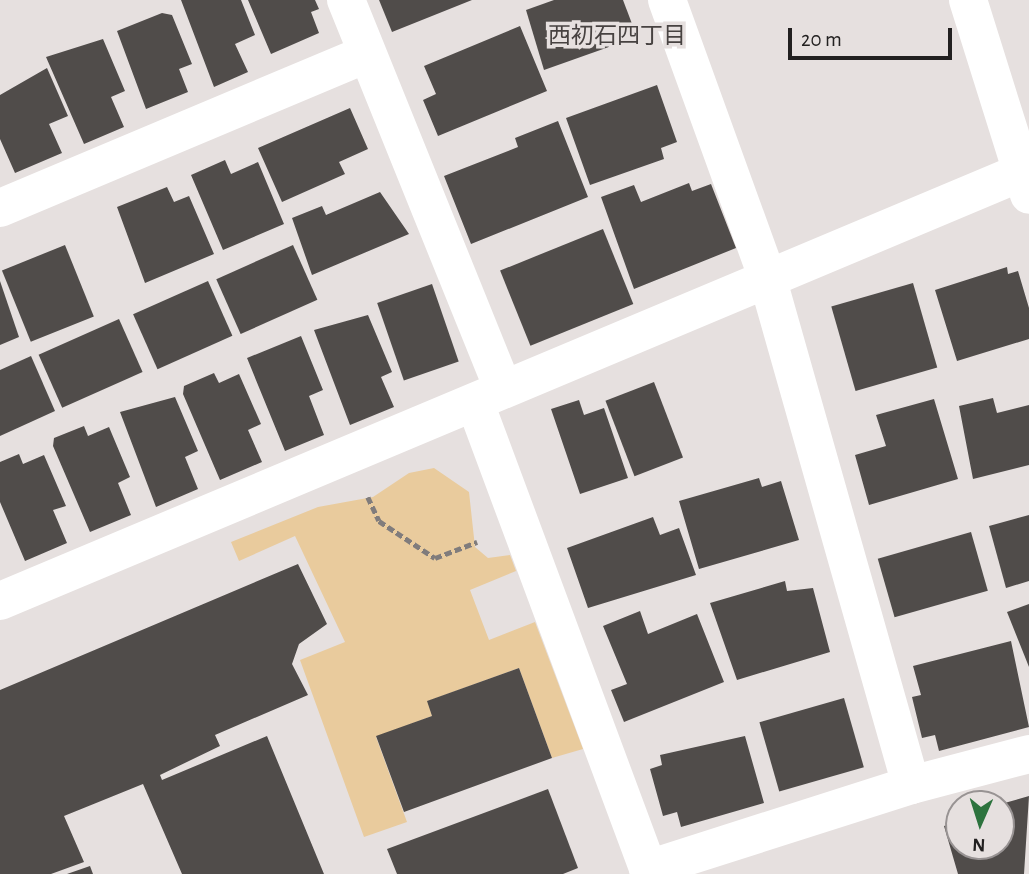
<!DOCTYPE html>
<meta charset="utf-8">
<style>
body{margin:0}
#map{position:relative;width:1029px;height:874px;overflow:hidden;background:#e6e0df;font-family:"Alegreya Sans","Noto Sans JP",sans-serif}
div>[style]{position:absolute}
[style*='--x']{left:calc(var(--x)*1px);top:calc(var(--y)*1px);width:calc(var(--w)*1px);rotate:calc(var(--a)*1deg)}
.green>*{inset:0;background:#e9cb9d}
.building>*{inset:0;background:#504c4a;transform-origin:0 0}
.path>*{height:4.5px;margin-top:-2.25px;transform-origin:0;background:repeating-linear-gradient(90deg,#807c7c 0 7px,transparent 0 10.5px)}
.street>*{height:38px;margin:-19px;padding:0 19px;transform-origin:19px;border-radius:19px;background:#fff}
span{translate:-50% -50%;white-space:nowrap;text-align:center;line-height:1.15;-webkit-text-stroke:7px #e6e0df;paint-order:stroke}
.neighbourhood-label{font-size:23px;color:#474241}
.north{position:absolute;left:945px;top:790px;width:70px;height:70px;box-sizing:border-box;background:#e6e0df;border:2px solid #989393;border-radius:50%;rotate:183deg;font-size:19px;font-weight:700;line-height:28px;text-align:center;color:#222020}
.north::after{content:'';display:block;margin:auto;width:24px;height:32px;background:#2d733e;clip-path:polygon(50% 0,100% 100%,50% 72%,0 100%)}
.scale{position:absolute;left:788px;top:28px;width:164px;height:32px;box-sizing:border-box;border:4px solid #222020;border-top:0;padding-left:9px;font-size:21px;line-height:24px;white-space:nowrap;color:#222020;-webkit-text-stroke:5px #e6e0df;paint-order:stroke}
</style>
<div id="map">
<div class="green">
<i style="clip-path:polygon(434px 468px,469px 492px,475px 547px,488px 558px,510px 555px,516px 571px,470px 590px,489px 640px,535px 622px,583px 749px,552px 758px,519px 668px,428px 701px,432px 716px,376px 737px,407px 822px,364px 837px,300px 660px,345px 642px,295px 536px,239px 561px,231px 542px,318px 507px,373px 497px,409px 473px)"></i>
</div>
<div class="building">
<i style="clip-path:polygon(181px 0,241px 0,255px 35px,235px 44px,248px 72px,214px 87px)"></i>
<i style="clip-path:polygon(248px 0,315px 0,319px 9px,311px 12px,319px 33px,271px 54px)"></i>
<i style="clip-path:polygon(379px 0,472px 0,392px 32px)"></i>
<i style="clip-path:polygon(554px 0,623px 0,637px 37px,544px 70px,526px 10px)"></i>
<i style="clip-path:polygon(162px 13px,172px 15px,192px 64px,179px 69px,188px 92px,146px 109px,117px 31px)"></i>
<i style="clip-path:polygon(520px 26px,547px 91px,438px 136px,423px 100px,436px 94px,424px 66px)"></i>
<i style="clip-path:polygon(103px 39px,125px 91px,111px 97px,124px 127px,84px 144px,46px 57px)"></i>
<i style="clip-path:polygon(47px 68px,68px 116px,49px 124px,62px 153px,15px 173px,0 139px,0 95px)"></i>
<i style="clip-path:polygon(657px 85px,677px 142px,661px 148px,664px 159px,590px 185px,566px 118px)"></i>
<i style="clip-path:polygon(350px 108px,368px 149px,339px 162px,345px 174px,282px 202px,258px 148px)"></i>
<i style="clip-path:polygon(558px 121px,588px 197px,471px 244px,444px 176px,518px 147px,515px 138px)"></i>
<i style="clip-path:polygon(225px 160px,231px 174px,258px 162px,284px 224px,223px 250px,191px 175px)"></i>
<i style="clip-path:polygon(689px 183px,692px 191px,711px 184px,736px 248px,634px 289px,601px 197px,634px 185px,641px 202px)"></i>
<i style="clip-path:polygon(167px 187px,174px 202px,189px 196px,214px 254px,145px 283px,117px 207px)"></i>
<i style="clip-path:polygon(380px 192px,409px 234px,312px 275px,292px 218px,322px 206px,326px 215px)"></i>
<i style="left:603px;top:229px;width:81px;height:111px;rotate:68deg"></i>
<i style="left:65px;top:245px;width:77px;height:68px;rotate:68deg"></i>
<i style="left:293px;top:245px;width:60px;height:84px;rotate:66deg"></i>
<i style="clip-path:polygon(1007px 267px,1008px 274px,1018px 271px,1029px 308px,1029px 339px,957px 361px,935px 290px)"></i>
<i style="clip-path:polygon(0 281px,19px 337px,0 345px)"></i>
<i style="left:208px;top:281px;width:60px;height:82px;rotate:66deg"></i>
<i style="left:913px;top:283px;width:88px;height:85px;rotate:74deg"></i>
<i style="left:432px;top:284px;width:82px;height:58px;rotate:71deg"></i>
<i style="clip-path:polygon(368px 315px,392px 372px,381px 377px,394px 407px,350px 425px,314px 330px)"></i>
<i style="left:119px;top:319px;width:58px;height:88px;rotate:66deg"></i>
<i style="clip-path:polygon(301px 336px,323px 390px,309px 396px,324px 435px,285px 451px,247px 358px)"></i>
<i style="clip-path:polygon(31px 356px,55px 411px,0 436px,0 370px)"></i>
<i style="clip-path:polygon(214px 373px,219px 383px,239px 374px,261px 424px,248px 430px,262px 462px,220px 480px,183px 394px,184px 386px)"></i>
<i style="left:654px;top:382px;width:81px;height:52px;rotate:69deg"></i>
<i style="clip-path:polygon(175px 397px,198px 451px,185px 457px,198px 489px,156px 507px,120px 412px)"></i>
<i style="clip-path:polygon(993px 398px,997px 413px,1029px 405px,1029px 465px,973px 479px,959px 406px)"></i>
<i style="clip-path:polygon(934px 399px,958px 479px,869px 505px,855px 455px,886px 446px,876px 415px)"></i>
<i style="clip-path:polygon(579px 400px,584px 415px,604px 408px,628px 478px,580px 494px,551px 409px)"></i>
<i style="clip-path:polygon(84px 426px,88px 436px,109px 427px,130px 477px,118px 483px,131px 515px,90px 532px,53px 446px,54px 438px)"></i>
<i style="clip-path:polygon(19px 454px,23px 464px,44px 455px,66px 506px,53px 510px,67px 543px,25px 561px,0 502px,0 462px)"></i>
<i style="clip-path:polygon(759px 478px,762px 487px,781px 481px,799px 540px,699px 569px,679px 501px)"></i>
<i style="clip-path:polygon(1029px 515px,1029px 581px,1006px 588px,989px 526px)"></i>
<i style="clip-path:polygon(653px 517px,660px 535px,679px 528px,696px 575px,588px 608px,567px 548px)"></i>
<i style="left:971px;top:532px;width:61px;height:97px;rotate:74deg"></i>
<i style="clip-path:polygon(298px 564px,327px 624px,299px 644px,292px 664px,308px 695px,215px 735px,220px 746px,160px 775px,162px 780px,267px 736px,324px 874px,182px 874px,143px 784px,64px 816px,84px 862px,51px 874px,0 874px,0 690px)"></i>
<i style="clip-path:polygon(785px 581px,787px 591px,813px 588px,830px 652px,737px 680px,710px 603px)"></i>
<i style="clip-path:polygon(1029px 604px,1029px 667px,1007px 612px)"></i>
<i style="clip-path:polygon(640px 611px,648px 634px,697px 614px,724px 682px,624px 722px,611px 690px,627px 684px,603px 626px)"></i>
<i style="clip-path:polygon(1011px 641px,1029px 727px,939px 751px,935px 735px,922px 738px,912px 697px,921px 695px,913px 666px)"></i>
<i style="clip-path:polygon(519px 668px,552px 758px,404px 812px,376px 736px,432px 716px,427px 701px)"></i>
<i style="left:844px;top:698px;width:72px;height:88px;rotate:74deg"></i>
<i style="clip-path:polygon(745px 736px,764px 803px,681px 827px,677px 812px,663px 816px,650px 769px,662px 765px,660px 755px)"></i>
<i style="clip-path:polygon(548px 789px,578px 868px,563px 874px,397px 874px,387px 849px)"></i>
<i style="clip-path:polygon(1029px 796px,1024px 874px,958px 874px,944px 826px,959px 821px,959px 846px,1001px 846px,1001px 804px)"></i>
<i style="clip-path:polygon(90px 866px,93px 874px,67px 874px)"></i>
</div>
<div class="path">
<i style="--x:368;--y:497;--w:26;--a:65"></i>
<i style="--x:379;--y:521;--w:67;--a:33.5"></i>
<i style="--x:435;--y:558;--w:45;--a:-20.9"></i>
</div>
<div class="street">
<i style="--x:346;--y:0;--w:419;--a:68"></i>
<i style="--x:667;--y:0;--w:294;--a:70.1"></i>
<i style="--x:767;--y:277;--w:528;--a:74.17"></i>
<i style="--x:968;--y:0;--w:204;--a:72.6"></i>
<i style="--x:0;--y:208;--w:398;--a:-22.8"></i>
<i style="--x:475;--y:403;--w:497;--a:69.6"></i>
<i style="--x:648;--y:869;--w:276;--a:-17.7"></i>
<i style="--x:911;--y:785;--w:122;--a:-14.7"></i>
<i style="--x:0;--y:601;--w:1116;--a:-22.77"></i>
</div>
<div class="neighbourhood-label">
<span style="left:617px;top:37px">西初石四丁目</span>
</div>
<div class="north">N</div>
<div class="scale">20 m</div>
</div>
